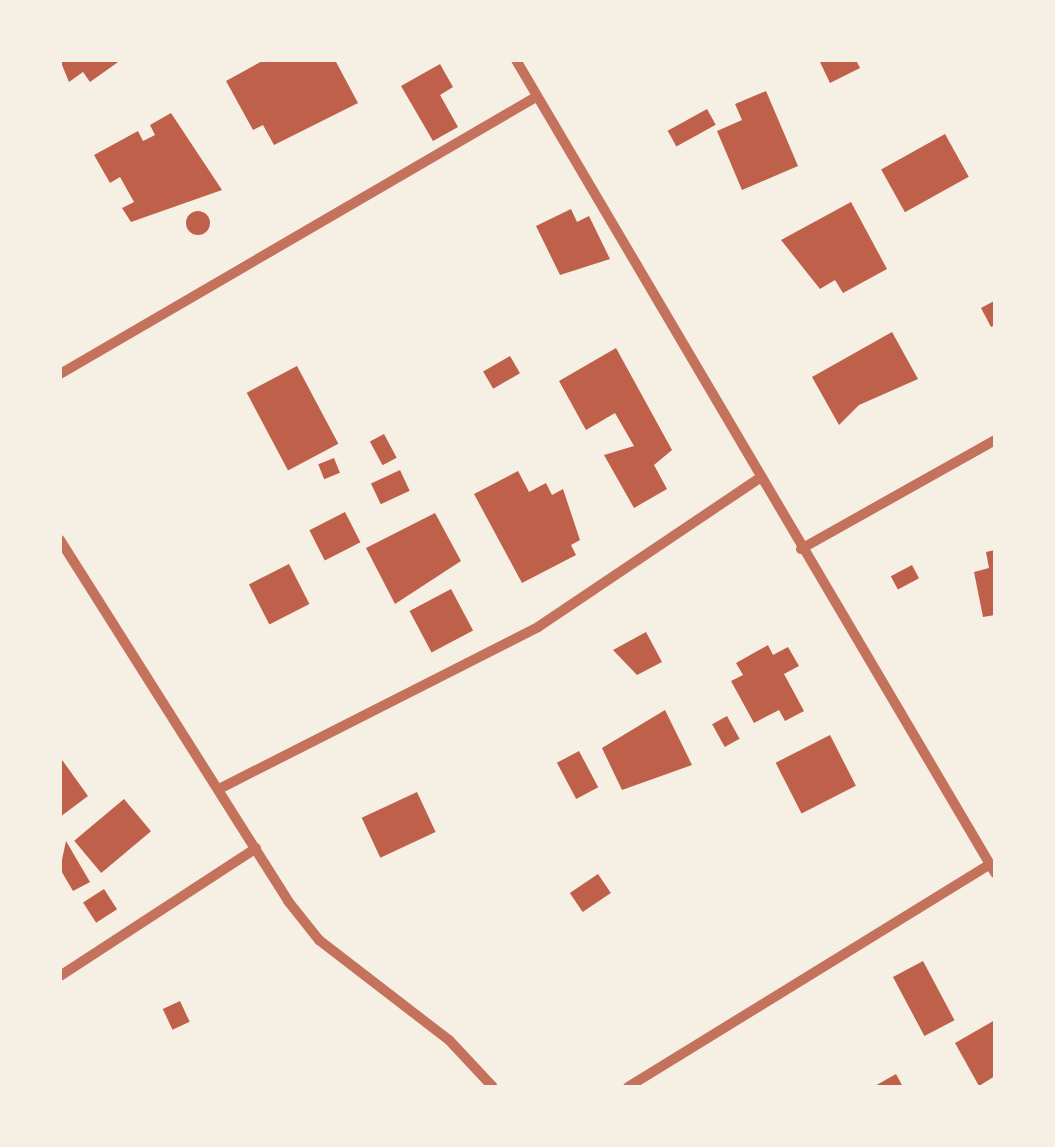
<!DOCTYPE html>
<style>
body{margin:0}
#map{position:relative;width:1055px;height:1147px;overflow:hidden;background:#f6efe4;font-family:Merriweather,serif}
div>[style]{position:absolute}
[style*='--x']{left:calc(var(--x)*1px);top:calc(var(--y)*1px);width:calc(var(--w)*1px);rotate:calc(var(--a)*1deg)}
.building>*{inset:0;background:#bf614a;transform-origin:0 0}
.round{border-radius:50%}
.minor>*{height:10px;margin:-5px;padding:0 5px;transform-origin:5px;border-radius:5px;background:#c5725c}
span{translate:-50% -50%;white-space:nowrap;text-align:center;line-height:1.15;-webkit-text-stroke:10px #f6efe4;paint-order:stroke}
.frame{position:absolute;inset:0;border:62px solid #f6efe4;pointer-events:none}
</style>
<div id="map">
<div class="building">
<i style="clip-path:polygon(60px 60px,121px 60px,90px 82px,83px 72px,69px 82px)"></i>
<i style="clip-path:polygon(264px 60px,335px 60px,358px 103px,274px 145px,263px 125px,253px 130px,226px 81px)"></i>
<i style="clip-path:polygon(819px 60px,856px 60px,860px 68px,830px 83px)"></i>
<i style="clip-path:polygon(440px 64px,453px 87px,440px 95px,458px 127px,433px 141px,401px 86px)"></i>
<i style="clip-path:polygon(766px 91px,798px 166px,742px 190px,717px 131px,742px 120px,735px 104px)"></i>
<i style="left:707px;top:109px;width:18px;height:45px;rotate:61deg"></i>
<i style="clip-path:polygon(171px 113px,222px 190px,131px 222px,122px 208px,134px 202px,120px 177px,110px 183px,94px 155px,138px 131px,143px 141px,155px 135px,150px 125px)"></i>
<i style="left:945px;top:134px;width:49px;height:73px;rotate:61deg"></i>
<i style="clip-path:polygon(851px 202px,887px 269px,843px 293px,835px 280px,820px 289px,781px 240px)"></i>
<i style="clip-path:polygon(571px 209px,577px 222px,589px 216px,610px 259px,560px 275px,536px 226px)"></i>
<i class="round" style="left:186px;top:211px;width:24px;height:24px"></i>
<i style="clip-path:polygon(995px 287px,995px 325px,991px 327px,981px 308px,994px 301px)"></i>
<i style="clip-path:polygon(892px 332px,918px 379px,859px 405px,839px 425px,812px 377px)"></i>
<i style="clip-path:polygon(616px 348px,672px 450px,654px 465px,667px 489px,634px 508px,604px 455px,634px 446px,615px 413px,586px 430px,559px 381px)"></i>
<i style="left:510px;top:356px;width:20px;height:31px;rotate:60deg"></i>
<i style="left:297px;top:366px;width:88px;height:57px;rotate:62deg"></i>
<i style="left:384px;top:434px;width:27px;height:16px;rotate:62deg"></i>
<i style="left:334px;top:458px;width:16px;height:17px;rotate:68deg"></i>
<i style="left:400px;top:470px;width:23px;height:32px;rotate:65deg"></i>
<i style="clip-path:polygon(518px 471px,529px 492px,546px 483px,552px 495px,563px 489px,580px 540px,571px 545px,576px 555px,522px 583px,474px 494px)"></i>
<i style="left:345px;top:512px;width:34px;height:40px;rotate:63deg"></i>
<i style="clip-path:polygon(435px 513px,461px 561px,395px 604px,366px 548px)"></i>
<i style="clip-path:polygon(995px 550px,995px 615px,983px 617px,974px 572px,989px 568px,986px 552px)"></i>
<i style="left:289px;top:564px;width:45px;height:45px;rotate:63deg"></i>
<i style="left:912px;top:565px;width:15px;height:24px;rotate:62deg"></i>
<i style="left:451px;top:589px;width:47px;height:47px;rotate:62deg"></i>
<i style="clip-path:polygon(646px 632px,662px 662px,637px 675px,613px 650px)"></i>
<i style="clip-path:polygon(768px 645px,773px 655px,788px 647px,799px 666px,784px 674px,804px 711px,785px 721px,779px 710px,754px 723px,731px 681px,743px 675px,736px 663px)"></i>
<i style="clip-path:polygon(665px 710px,692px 765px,622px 790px,602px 748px)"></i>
<i style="left:727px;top:716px;width:26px;height:17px;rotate:61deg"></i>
<i style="left:830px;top:735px;width:57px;height:61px;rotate:63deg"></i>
<i style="left:579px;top:751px;width:41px;height:25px;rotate:62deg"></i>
<i style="clip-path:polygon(60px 757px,88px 796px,60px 817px)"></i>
<i style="left:417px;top:792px;width:44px;height:61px;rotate:65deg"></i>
<i style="left:124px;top:799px;width:42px;height:65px;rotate:50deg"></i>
<i style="clip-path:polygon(66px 841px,90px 882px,73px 891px,60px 869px)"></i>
<i style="left:598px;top:874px;width:23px;height:34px;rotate:56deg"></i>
<i style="left:104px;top:889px;width:24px;height:25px;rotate:57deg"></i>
<i style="left:923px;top:961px;width:67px;height:34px;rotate:62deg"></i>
<i style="left:180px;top:1001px;width:23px;height:19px;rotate:65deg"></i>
<i style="clip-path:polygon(995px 1020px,995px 1076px,979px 1086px,955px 1043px)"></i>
<i style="clip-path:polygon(896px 1074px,903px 1087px,873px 1087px)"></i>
</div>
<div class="minor">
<i style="--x:516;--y:60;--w:944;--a:59.49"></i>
<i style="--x:60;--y:374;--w:551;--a:-30.2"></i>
<i style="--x:60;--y:540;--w:427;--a:57.7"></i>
<i style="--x:288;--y:901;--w:50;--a:51.5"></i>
<i style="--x:319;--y:940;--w:164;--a:37.6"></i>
<i style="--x:449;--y:1040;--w:64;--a:46.9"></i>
<i style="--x:801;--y:549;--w:223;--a:-29.3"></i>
<i style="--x:219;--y:789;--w:358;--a:-26.9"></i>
<i style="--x:538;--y:627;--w:264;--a:-33.9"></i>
<i style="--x:60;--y:976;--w:234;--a:-33.1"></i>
<i style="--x:628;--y:1087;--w:425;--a:-31.6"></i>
</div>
<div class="frame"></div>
</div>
